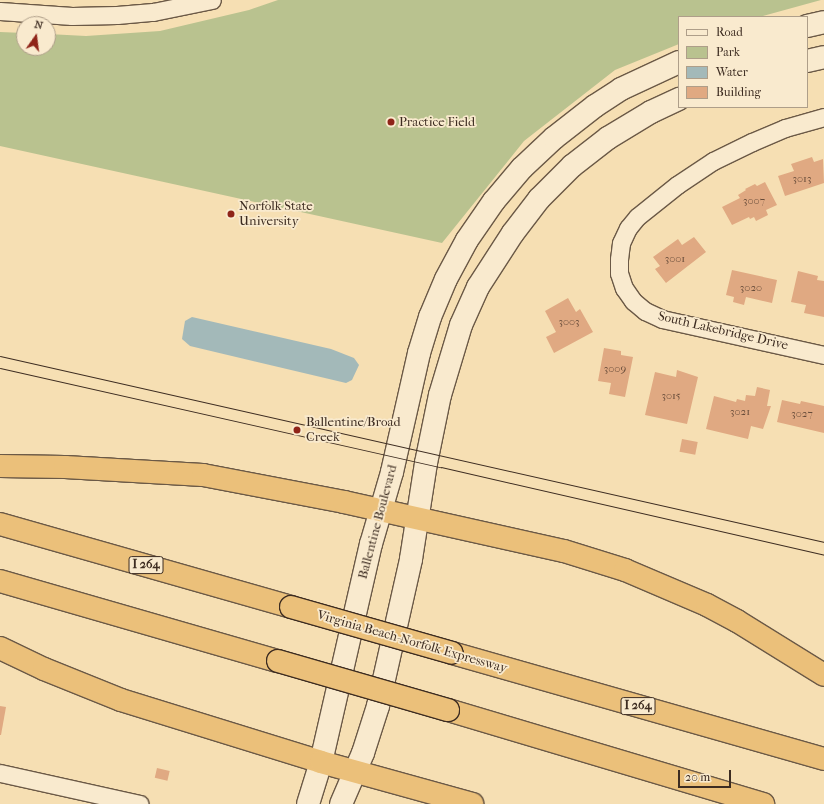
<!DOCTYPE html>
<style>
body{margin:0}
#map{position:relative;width:824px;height:804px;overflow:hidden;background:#f6dfb3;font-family:"IM FELL French Canon",serif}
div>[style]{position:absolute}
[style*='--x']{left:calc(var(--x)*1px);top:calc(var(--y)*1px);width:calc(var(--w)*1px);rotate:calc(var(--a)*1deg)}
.green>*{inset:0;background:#b9c28f}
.water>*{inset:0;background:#a3b9b9}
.building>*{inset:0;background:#e0a982;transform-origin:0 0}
.roads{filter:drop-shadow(1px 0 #6b5946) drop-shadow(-1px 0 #6b5946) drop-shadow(0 1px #6b5946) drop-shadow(0 -1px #6b5946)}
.street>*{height:17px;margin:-8.5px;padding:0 8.5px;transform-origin:8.5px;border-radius:8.5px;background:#f9eace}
.secondary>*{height:22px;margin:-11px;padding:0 11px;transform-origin:11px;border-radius:11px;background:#f9eace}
.highway>*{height:22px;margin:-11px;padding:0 11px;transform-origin:11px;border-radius:11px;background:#ebc07a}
.tram>*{height:1px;margin:-0.5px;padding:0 0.5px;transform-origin:0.5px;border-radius:0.5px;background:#3d2c21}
.bridges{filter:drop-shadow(1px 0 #3d2c21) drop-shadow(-1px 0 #3d2c21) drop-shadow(0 1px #3d2c21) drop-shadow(0 -1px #3d2c21)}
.highway-bridge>*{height:22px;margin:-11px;padding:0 11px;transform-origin:11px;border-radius:11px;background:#ebc07a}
.dots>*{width:11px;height:11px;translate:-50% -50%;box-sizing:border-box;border:2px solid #f9eace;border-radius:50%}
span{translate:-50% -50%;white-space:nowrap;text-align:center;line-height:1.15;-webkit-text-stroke:3.5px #f9eace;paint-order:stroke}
.number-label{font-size:11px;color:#664b39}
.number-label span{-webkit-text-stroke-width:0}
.shield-label span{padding:1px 3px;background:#f9eace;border:1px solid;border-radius:3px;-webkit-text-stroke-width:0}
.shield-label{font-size:12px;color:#3d2c21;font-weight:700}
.poi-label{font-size:13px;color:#3d2c21}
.left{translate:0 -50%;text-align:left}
.street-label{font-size:13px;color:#3d2c21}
.legend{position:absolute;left:678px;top:16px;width:130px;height:92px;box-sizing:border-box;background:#f9eace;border:1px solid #ae9e89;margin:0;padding:5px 7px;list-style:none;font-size:12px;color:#3d2c21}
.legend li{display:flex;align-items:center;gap:8px;height:20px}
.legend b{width:20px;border:1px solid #ae9e89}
.north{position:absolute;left:16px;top:16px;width:40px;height:40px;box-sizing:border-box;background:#f9eace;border:1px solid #ae9e89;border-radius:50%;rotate:14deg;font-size:11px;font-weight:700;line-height:16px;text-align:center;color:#3d2c21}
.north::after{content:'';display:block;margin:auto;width:14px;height:18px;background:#8f2418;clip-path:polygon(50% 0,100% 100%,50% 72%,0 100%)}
.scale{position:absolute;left:678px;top:770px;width:53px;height:18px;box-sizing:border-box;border:2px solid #3d2c21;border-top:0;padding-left:5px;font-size:12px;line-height:14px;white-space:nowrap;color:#3d2c21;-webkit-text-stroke:3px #f9eace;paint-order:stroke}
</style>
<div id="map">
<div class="green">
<i style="clip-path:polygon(278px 0,821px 0,759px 17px,679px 17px,679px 44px,615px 70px,524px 141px,442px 243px,0 146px,0 32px,24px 33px,24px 48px,48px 48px,48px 34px,86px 36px,160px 31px,249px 10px)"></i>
</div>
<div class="water">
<i style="clip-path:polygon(192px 317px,331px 349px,354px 358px,359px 365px,352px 380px,346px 383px,190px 346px,182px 339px,185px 321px)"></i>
</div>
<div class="building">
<i style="clip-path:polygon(812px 157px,814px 162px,823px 159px,824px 183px,785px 196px,778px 176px,794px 171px,791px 164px)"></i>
<i style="clip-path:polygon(765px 182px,777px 205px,766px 210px,768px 215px,756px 221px,754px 217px,750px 219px,749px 217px,732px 225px,722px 207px,740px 198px,738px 195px,746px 190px,745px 189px,755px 184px,757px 186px)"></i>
<i style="clip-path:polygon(694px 237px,706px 252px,666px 283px,655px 269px,660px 266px,653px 257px,678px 239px,682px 245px)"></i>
<i style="clip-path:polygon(732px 270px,777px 280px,772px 303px,746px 297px,744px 305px,733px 302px,734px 297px,726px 295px)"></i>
<i style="clip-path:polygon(798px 271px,818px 276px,817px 280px,824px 281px,824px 317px,804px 313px,806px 305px,791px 302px)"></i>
<i style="clip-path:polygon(568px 298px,576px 312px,580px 309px,593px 332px,554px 353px,546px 337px,556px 332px,545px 311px)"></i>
<i style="clip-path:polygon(604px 348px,621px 351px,621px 355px,633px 357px,625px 397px,609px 394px,611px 383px,598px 381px)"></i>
<i style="clip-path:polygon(677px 370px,698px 377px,687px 424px,645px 415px,655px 372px,676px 377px)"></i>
<i style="clip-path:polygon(757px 387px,770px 390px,767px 406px,771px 406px,763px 429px,751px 426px,748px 439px,706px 429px,714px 396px,736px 402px,737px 399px,745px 401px,746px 395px,755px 396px)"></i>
<i style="clip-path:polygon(782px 400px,800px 404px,801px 401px,824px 406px,824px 433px,777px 422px)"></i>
<i style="left:682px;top:439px;width:16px;height:13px;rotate:11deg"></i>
<i style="clip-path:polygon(0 706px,6px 707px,1px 735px,0 735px)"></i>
<i style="left:157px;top:768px;width:13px;height:10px;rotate:13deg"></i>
</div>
<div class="roads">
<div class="street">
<i style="--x:0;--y:11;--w:72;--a:4"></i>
<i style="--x:72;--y:16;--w:45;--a:-1.3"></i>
<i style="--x:117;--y:15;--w:36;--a:-5"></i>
<i style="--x:153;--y:12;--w:60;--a:-11.5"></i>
<i style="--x:824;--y:117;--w:41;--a:164.2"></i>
<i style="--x:785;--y:128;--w:36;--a:157"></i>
<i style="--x:752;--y:142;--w:43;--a:154"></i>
<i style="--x:713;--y:161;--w:43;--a:146.3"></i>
<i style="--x:677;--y:185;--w:51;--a:141.3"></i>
<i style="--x:637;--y:217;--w:14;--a:129"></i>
<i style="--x:628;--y:228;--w:17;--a:115"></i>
<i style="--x:621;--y:243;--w:16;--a:97"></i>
<i style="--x:619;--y:259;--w:14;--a:90"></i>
<i style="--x:619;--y:273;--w:16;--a:72"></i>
<i style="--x:624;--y:288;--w:16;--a:55"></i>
<i style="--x:633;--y:301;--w:16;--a:40"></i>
<i style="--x:645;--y:311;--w:19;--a:25"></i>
<i style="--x:662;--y:319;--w:166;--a:12.5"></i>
<i style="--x:0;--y:773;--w:143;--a:12.5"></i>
</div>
<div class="secondary">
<i style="--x:807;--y:26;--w:17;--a:-13"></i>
<i style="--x:807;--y:61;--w:17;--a:-13"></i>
<i style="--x:308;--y:804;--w:44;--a:-72.8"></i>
<i style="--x:321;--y:762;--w:224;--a:-77.1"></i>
<i style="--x:371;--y:544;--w:75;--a:-73.7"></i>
<i style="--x:392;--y:472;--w:122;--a:-77.2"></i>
<i style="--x:419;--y:353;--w:38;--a:-73"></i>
<i style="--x:430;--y:317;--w:41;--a:-67.2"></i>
<i style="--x:446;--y:279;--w:44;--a:-61.7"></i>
<i style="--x:467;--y:240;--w:47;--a:-55.3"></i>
<i style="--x:494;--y:201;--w:43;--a:-49.7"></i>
<i style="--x:522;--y:168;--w:44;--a:-43.2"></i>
<i style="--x:554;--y:138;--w:52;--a:-38"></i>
<i style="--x:595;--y:106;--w:31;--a:-33"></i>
<i style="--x:621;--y:89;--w:64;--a:-25"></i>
<i style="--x:341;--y:804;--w:56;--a:-66.7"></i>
<i style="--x:363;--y:753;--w:49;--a:-72.3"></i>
<i style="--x:378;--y:706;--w:151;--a:-77.3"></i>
<i style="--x:411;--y:559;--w:97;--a:-81.1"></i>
<i style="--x:426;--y:463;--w:69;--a:-78.4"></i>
<i style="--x:440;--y:395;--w:73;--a:-73.3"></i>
<i style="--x:461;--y:325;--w:42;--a:-65.9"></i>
<i style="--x:478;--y:287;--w:64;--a:-57.1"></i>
<i style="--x:513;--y:233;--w:43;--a:-52.6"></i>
<i style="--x:539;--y:199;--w:47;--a:-45"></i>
<i style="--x:572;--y:166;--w:46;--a:-37.9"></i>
<i style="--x:608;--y:138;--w:50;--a:-31.2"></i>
<i style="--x:651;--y:112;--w:31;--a:-25"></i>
</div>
<div class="highway">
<i style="--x:0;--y:466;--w:65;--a:0.9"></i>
<i style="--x:65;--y:467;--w:138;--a:3.3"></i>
<i style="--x:203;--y:475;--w:144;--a:10.8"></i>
<i style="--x:344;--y:502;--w:225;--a:12.6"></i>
<i style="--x:564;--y:551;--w:64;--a:17.3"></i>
<i style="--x:625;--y:570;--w:89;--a:23.1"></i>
<i style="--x:707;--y:605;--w:34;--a:28"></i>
<i style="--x:737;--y:621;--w:102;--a:31.8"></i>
<i style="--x:0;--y:524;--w:303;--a:15.9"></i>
<i style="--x:0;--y:581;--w:289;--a:16.1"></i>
<i style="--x:0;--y:648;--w:49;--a:25.5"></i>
<i style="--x:44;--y:669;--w:83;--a:21.9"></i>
<i style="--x:121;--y:700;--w:209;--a:17.2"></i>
<i style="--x:321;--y:762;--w:157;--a:15.5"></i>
<i style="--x:452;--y:653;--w:387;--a:15.9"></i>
<i style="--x:448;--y:710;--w:329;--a:16.6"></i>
</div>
</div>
<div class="tram">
<i style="--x:0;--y:356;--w:845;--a:12.72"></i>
<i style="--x:0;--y:368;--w:452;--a:12.7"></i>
<i style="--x:441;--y:467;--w:393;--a:12.9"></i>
</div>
<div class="bridges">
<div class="highway-bridge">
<i style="--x:291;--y:607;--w:167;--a:15.9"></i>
<i style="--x:278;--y:661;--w:177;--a:16.1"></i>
</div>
</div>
<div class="dots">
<i style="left:391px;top:122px;background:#8f2418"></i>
<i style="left:231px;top:214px;background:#8f2418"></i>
<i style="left:297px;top:430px;background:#8f2418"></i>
</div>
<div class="number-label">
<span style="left:802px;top:179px">3013</span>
<span style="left:754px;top:201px">3007</span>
<span style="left:675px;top:259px">3001</span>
<span style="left:751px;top:288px">3020</span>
<span style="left:569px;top:322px">3003</span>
<span style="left:615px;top:369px">3009</span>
<span style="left:671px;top:396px">3015</span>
<span style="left:740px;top:412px">3021</span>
<span style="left:802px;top:414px">3027</span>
</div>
<div class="shield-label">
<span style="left:146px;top:565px">I 264</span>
<span style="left:638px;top:706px">I 264</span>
</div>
<div class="poi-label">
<span class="left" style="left:399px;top:122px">Practice Field</span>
<span class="left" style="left:239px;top:214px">Norfolk State<br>University</span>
<span class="left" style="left:306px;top:430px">Ballentine/Broad<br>Creek</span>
</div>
<div class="street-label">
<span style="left:723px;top:331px;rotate:13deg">South Lakebridge Drive</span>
<span style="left:378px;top:522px;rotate:-75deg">Ballentine Boulevard</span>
<span style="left:412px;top:642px;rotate:16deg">Virginia Beach-Norfolk Expressway</span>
</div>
<ul class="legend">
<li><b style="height:5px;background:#f9eace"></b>Road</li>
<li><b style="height:11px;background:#b9c28f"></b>Park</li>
<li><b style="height:11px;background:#a3b9b9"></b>Water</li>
<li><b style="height:11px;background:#e0a982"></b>Building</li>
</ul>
<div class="north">N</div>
<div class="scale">20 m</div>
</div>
